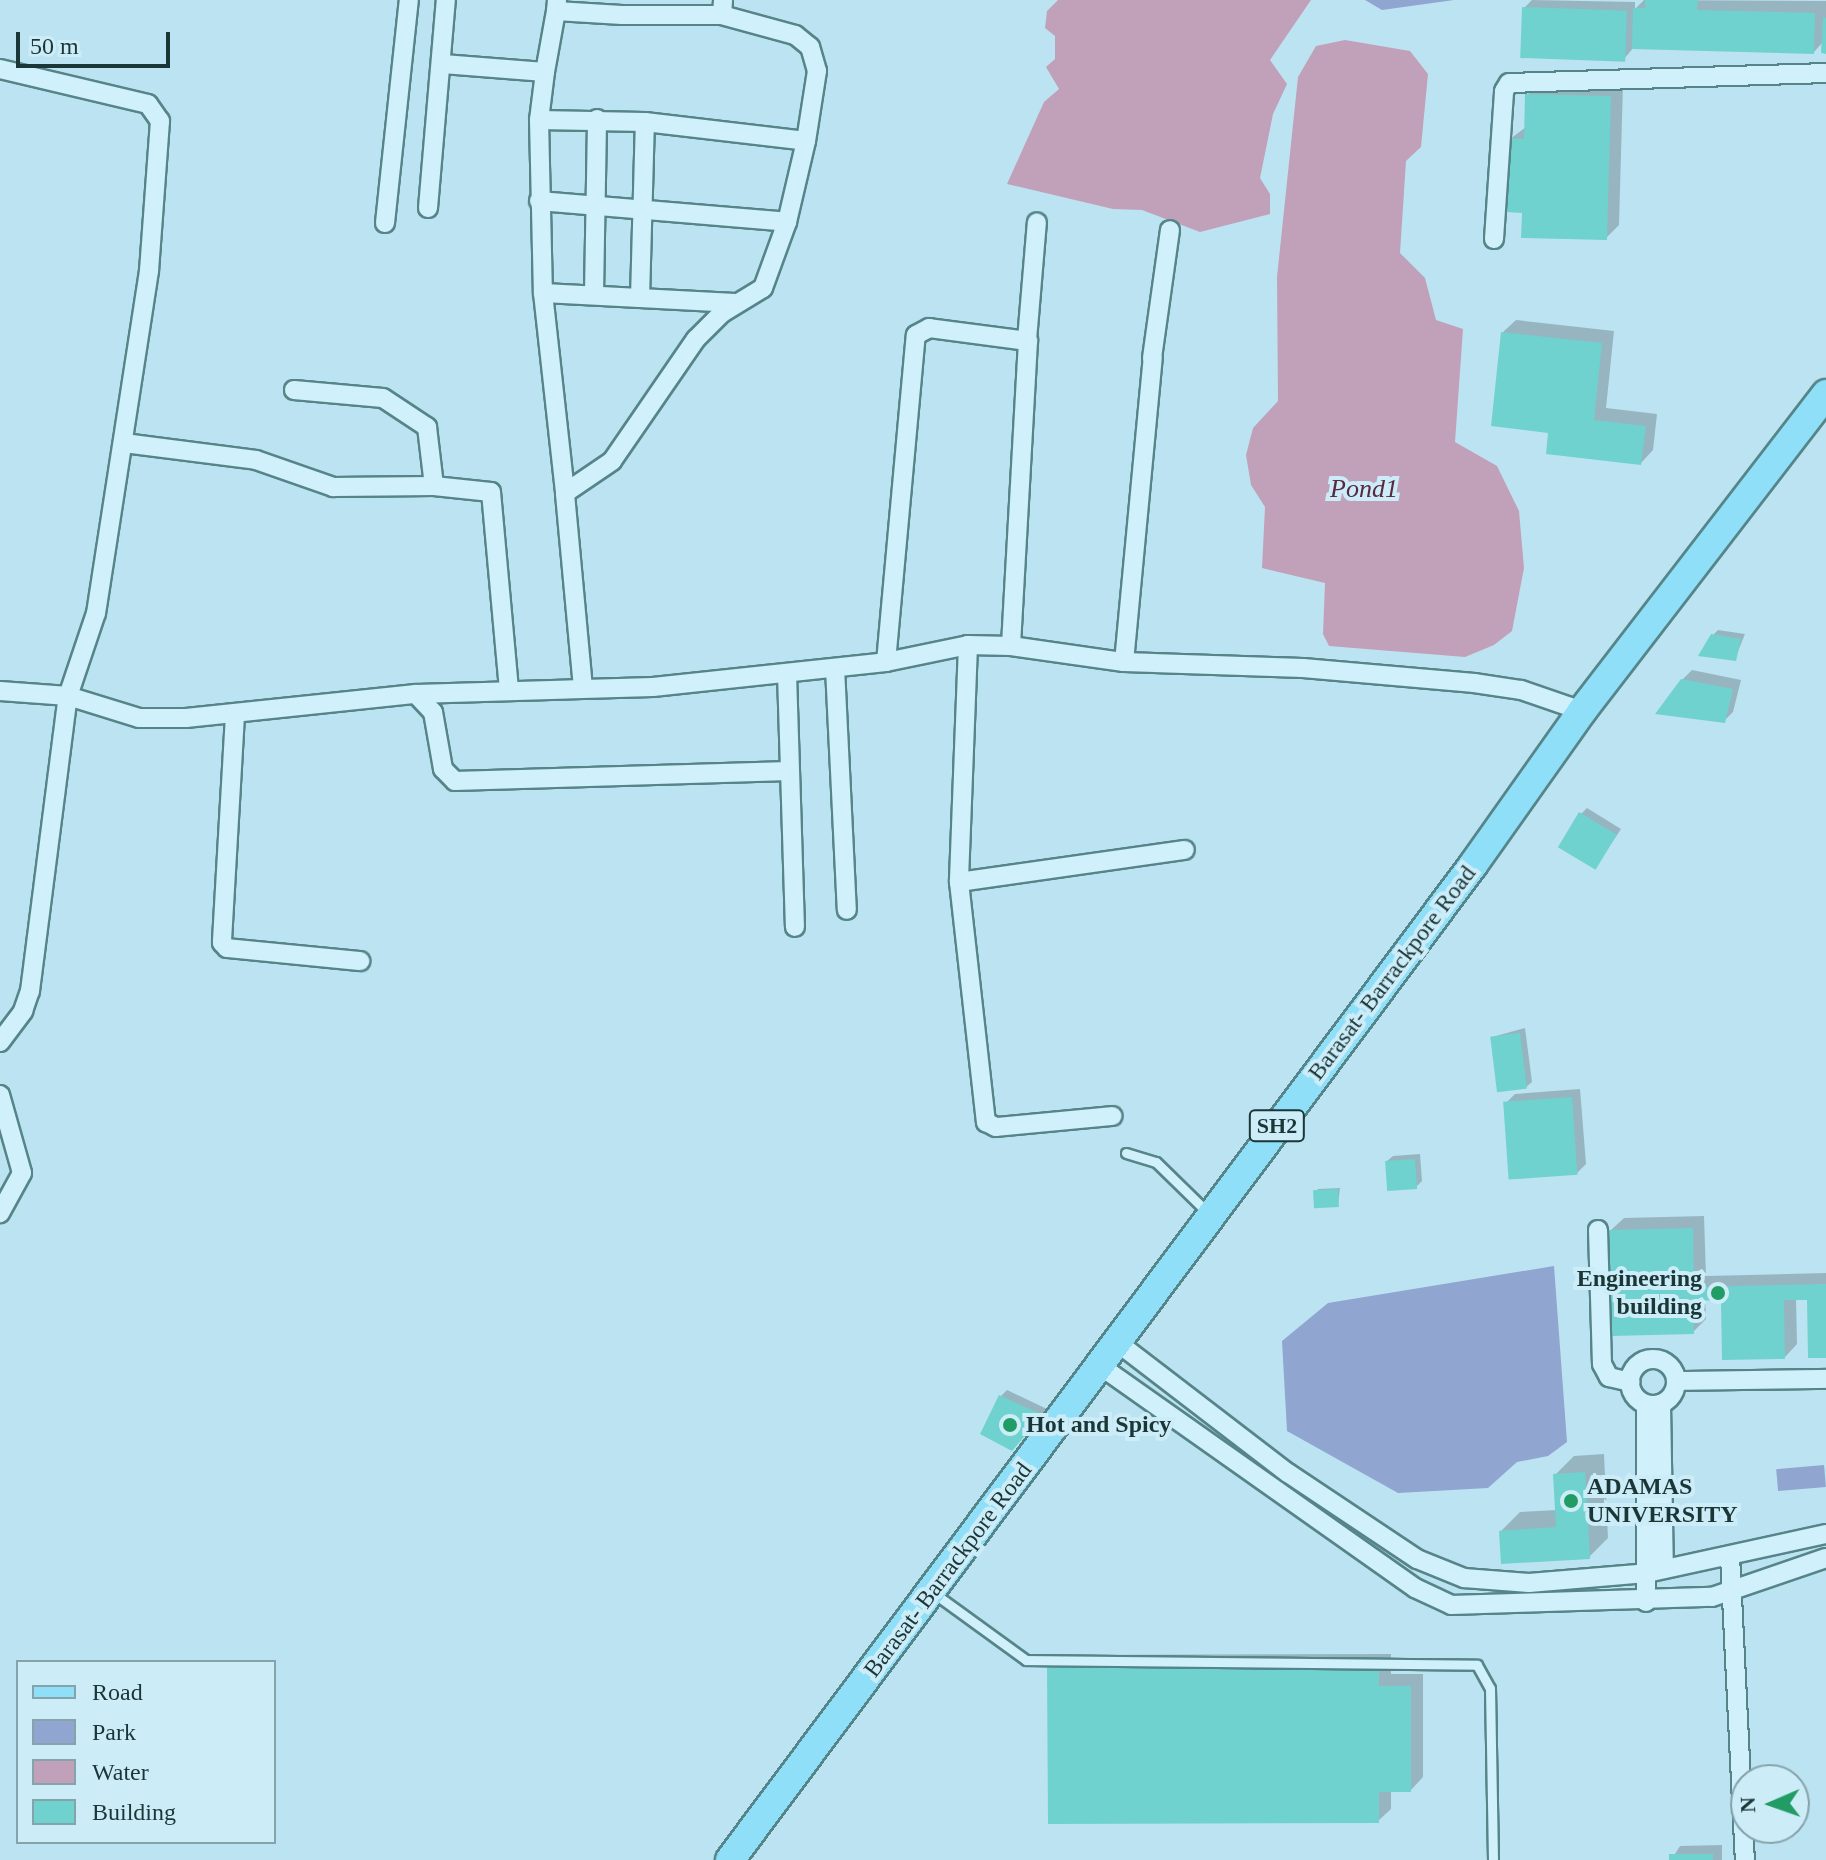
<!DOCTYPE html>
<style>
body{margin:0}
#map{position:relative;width:1826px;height:1860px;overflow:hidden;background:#bce3f1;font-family:"Times New Roman",serif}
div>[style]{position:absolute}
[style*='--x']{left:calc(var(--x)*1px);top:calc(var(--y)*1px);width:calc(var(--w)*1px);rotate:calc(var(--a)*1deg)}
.green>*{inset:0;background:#90a5cf;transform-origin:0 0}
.water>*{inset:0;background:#c1a1b9}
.shadow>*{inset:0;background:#0003}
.building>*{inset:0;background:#6fd2ce;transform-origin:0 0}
.roads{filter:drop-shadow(2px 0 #558589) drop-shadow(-2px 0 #558589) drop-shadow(0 2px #558589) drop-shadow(0 -2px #558589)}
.service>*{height:9px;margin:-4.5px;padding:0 4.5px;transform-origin:4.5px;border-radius:4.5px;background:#d0f0fb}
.minor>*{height:18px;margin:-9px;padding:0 9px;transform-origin:9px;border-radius:9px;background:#d0f0fb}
.minor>.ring{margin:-9px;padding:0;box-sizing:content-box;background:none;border:18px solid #d0f0fb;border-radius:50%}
.primary>*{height:28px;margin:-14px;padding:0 14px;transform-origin:14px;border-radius:14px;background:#90dff8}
.dots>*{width:22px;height:22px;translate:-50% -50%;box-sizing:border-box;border:4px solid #ccecf8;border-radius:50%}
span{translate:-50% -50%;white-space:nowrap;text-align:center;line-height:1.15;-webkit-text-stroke:8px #ccecf8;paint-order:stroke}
.shield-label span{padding:2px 6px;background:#ccecf8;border:2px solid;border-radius:6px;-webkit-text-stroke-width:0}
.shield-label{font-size:22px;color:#1b3637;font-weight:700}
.street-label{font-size:24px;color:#1b3637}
.poi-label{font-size:24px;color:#1b3637;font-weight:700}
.right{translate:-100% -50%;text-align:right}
.left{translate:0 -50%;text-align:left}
.water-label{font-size:26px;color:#582941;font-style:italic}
.legend{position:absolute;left:16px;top:1660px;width:260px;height:184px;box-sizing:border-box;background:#ccecf8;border:2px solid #85a3ab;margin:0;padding:10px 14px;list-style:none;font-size:24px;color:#1b3637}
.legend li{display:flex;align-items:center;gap:16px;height:40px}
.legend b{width:40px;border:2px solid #85a3ab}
.north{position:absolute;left:1730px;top:1764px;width:80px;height:80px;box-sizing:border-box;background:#ccecf8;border:2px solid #85a3ab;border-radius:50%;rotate:268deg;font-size:22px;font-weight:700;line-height:32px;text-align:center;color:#1b3637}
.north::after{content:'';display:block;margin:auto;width:28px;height:36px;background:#219c64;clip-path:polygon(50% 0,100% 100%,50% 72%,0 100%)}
.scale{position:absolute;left:16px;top:32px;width:154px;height:36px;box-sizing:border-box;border:4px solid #1b3637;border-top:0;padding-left:10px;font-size:24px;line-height:28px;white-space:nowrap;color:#1b3637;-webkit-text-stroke:6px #ccecf8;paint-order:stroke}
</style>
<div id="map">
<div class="green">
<i style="clip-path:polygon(1365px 0,1454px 0,1382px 10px)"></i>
<i style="clip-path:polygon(1554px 1266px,1567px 1442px,1548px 1456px,1517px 1462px,1488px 1488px,1398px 1493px,1287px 1431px,1282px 1341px,1328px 1303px)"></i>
<i style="left:1824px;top:1465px;width:22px;height:48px;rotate:85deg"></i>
</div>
<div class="water">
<i style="clip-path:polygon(1058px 0,1311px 0,1270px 60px,1287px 84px,1273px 114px,1260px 178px,1270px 194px,1270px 214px,1200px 232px,1142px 210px,1113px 209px,1007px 184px,1044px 102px,1059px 89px,1046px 67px,1055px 59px,1055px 36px,1045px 28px,1047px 11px)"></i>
<i style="clip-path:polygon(1345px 40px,1410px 51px,1428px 74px,1421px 147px,1406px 161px,1400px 253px,1425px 278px,1436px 320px,1463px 329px,1455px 442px,1497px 466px,1519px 511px,1524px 568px,1512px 631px,1494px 645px,1465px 657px,1329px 646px,1323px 634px,1325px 583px,1262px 568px,1265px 507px,1251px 485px,1246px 455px,1253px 428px,1278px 401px,1277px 277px,1298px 77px,1316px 46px)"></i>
</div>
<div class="shadow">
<i style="clip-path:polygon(1532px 0,1635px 2px,1635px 9px,1644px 0,1826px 1px,1826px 52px,1823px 42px,1814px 52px,1634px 47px,1624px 59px,1524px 8px)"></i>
<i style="clip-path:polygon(1540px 82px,1623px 84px,1619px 225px,1606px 238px,1524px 211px,1510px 139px,1526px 127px,1527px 95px)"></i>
<i style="clip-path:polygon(1516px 320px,1614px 331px,1606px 408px,1657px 414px,1653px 450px,1641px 463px,1550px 431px,1503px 332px)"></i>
<i style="clip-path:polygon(1718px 630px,1745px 634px,1735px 659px,1712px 636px)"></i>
<i style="clip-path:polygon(1692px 670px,1741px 680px,1733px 712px,1724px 721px,1682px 680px)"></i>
<i style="clip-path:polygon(1587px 808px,1621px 829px,1596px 867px,1581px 814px)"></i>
<i style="clip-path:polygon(1525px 1028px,1532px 1082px,1526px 1087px,1492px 1037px)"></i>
<i style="clip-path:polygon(1580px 1089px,1586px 1164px,1577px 1173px,1505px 1104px,1515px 1094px)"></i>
<i style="clip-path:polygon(1420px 1154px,1422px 1181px,1416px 1187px,1387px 1161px,1393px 1156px)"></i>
<i style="clip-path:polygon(1340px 1188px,1338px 1205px,1316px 1192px,1318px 1189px)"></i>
<i style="clip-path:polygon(1704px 1216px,1706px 1276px,1826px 1273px,1826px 1356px,1809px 1297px,1796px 1298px,1797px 1344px,1785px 1357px,1723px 1298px,1705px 1298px,1706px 1319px,1693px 1332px,1611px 1230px,1624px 1218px)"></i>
<i style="clip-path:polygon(1007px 1390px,1047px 1409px,1017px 1442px,1001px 1396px)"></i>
<i style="clip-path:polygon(1604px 1454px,1608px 1538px,1589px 1557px,1501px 1531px,1520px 1512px,1557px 1510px,1555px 1475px,1574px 1456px)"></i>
<i style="clip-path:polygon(1391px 1654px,1391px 1674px,1423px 1674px,1423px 1777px,1411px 1790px,1391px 1790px,1391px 1809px,1378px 1821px,1049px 1667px,1062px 1655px)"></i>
<i style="clip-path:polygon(1722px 1845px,1722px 1860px,1671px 1860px,1680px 1846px)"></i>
</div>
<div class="building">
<i style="clip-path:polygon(1645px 0,1698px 0,1697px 10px,1815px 13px,1814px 54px,1632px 49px,1633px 8px,1645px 8px)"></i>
<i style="left:1522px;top:7px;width:105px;height:51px;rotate:2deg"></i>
<i style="clip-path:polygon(1823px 17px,1826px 18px,1826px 54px,1821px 53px)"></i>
<i style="clip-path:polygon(1525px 94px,1611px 96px,1607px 240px,1521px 238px,1522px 213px,1506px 212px,1508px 138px,1524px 139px)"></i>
<i style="clip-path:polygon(1501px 332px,1602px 343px,1594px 420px,1646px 426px,1641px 465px,1546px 454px,1548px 433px,1491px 426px)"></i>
<i style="clip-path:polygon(1711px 634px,1741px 639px,1736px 661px,1698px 656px)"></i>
<i style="clip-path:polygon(1681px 679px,1733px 689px,1725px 723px,1655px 714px)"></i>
<i style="left:1579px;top:812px;width:44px;height:41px;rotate:31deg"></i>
<i style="left:1520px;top:1033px;width:56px;height:30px;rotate:83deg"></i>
<i style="left:1572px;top:1097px;width:78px;height:69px;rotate:86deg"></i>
<i style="left:1415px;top:1159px;width:30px;height:30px;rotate:86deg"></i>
<i style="left:1338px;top:1189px;width:18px;height:25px;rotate:87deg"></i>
<i style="clip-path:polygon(1693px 1228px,1694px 1287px,1826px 1284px,1826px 1358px,1808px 1358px,1807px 1300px,1784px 1300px,1785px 1359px,1722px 1360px,1721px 1300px,1693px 1301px,1694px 1334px,1611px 1336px,1609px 1230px)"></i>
<i style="clip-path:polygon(999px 1395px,1043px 1415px,1012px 1451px,980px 1434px)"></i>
<i style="clip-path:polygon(1585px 1472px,1590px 1559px,1501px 1564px,1499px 1531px,1556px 1527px,1553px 1474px)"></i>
<i style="clip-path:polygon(1379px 1666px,1379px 1686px,1411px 1686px,1411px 1792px,1379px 1792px,1379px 1823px,1048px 1824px,1047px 1667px)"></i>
<i style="left:1669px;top:1854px;width:44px;height:6px"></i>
</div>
<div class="roads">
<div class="service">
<i style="--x:1126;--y:1153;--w:31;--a:17"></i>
<i style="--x:1156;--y:1162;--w:73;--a:44.4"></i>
<i style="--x:935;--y:1594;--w:112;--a:36"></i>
<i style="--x:1026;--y:1660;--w:451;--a:0.6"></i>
<i style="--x:1477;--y:1665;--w:26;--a:61"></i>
<i style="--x:1490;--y:1688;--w:172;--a:89"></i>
</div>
<div class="minor">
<i style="--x:557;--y:0;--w:11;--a:95"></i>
<i style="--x:556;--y:11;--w:66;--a:3.5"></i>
<i style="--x:622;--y:15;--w:100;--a:0"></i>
<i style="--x:722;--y:15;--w:15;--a:-86"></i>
<i style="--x:443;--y:64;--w:102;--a:4.5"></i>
<i style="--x:545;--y:72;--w:62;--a:-79.8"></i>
<i style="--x:0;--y:69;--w:152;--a:13.3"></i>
<i style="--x:148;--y:104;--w:21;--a:55"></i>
<i style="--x:160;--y:121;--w:150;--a:94.2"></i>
<i style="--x:149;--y:271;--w:346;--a:98.8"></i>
<i style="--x:96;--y:613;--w:88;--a:108.6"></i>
<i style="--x:68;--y:696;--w:68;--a:-175.8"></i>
<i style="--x:545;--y:72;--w:48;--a:97.1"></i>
<i style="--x:539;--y:120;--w:173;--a:88.7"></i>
<i style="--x:543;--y:293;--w:193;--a:3"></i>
<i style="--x:539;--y:120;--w:106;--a:1.1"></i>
<i style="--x:645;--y:122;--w:162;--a:6.7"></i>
<i style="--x:539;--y:201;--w:249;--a:4.8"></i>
<i style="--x:428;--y:208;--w:209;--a:-85.1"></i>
<i style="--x:385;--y:223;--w:224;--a:-83.9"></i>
<i style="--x:1494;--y:239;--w:148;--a:-86.1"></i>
<i style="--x:1504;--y:91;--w:9;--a:-58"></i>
<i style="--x:1509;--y:83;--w:317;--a:-1.8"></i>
<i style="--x:543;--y:293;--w:201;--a:83.7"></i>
<i style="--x:594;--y:294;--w:175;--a:-89"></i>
<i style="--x:640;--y:298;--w:176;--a:-88.4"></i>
<i style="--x:1027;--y:340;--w:118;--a:-85.2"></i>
<i style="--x:1152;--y:358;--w:129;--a:-82"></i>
<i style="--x:294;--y:390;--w:89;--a:5.1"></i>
<i style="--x:383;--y:398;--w:53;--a:33.4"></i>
<i style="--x:427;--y:427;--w:59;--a:83.2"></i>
<i style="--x:434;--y:486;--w:57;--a:6"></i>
<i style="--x:491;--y:492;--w:199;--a:84.8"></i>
<i style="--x:124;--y:443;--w:133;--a:7.3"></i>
<i style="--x:256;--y:460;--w:82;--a:19.3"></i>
<i style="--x:333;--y:487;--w:101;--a:-0.6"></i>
<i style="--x:968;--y:645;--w:237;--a:92.2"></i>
<i style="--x:959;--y:882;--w:242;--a:83.6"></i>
<i style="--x:986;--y:1122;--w:11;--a:27"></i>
<i style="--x:996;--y:1127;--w:117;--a:-5.4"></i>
<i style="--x:886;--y:662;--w:328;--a:-84.8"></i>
<i style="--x:916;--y:335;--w:15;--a:-28"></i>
<i style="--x:929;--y:328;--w:100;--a:7.5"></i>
<i style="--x:1028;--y:341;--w:305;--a:93.2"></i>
<i style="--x:1124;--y:662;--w:305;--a:-84.6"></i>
<i style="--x:835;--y:668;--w:242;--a:87.2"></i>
<i style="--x:787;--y:674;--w:253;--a:88.2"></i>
<i style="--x:583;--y:688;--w:196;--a:-95.3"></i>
<i style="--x:565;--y:493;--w:57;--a:-34.2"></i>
<i style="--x:612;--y:461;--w:148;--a:-55.5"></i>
<i style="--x:696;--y:339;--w:37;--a:-45"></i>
<i style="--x:722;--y:313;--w:48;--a:-31.4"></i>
<i style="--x:763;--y:288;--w:70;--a:-70"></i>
<i style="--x:787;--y:222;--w:83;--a:-76.8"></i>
<i style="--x:806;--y:141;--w:71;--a:-81.1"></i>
<i style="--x:817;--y:71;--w:25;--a:-106"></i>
<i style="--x:810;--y:47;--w:19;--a:-141"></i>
<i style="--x:795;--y:35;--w:76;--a:-164.7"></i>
<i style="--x:416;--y:694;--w:25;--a:47"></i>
<i style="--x:433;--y:712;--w:58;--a:80"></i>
<i style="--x:443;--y:769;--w:17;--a:45"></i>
<i style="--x:455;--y:781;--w:334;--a:-1.7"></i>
<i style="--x:235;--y:715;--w:228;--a:93.3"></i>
<i style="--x:222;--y:943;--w:7;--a:45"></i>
<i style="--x:227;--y:948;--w:134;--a:5.6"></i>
<i style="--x:959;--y:882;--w:228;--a:-8.1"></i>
<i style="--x:0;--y:1042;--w:39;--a:-53"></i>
<i style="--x:23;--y:1011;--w:21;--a:-71"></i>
<i style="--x:30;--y:991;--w:297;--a:-82.7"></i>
<i style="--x:68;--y:696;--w:74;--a:17.2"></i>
<i style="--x:139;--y:718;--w:47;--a:0"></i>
<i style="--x:186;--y:718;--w:231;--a:-6"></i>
<i style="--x:416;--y:694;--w:237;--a:-1.7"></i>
<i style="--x:653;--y:687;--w:234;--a:-6.1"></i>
<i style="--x:886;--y:662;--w:84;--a:-11.7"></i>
<i style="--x:968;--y:645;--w:43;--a:1.3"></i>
<i style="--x:1011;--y:646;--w:114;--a:8.1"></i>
<i style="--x:1124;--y:662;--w:179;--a:1.9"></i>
<i style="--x:1303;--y:668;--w:172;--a:5"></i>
<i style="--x:1474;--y:683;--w:48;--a:8.5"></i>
<i style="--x:1521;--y:690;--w:65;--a:19"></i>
<i style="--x:0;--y:1095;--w:81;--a:74.2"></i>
<i style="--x:22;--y:1173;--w:46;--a:118.8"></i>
<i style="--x:1598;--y:1230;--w:134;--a:88.3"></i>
<i style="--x:1602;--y:1364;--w:15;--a:62"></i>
<i style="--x:1609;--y:1377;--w:22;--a:13"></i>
<i style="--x:1117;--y:1342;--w:215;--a:37.5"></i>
<i style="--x:1288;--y:1473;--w:155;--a:33.7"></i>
<i style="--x:1417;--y:1559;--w:51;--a:22"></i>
<i style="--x:1464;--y:1578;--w:65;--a:4.4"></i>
<i style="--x:1529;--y:1583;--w:118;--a:-4.8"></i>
<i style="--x:1647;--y:1573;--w:183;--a:-12.3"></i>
<i class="ring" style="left:1630px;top:1359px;width:28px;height:28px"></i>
<i style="--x:1099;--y:1365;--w:387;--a:35.2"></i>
<i style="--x:1415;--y:1588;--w:40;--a:25"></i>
<i style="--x:1451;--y:1605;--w:261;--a:-1.8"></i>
<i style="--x:1712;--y:1597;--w:120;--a:-18.9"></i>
<i style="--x:1677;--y:1381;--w:149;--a:-0.8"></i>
<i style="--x:1661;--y:1404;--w:165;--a:89"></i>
<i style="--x:1730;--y:1556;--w:304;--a:87.2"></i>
<i style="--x:1646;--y:1602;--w:197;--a:-90"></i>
</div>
<div class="primary">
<i style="--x:730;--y:1860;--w:1242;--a:-53.25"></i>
<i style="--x:1473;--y:865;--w:189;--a:-54.7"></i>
<i style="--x:1582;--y:711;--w:400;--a:-52.4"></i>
</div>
</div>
<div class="dots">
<i style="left:1718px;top:1293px;background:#219c64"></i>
<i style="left:1010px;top:1425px;background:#219c64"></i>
<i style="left:1571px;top:1501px;background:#219c64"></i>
</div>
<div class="shield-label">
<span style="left:1277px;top:1126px">SH2</span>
</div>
<div class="street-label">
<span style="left:1392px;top:973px;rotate:-53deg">Barasat- Barrackpore Road</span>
<span style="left:948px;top:1570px;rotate:-53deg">Barasat- Barrackpore Road</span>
</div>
<div class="poi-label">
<span class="right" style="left:1702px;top:1293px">Engineering<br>building</span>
<span class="left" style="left:1026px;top:1425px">Hot and Spicy</span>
<span class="left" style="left:1587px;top:1501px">ADAMAS<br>UNIVERSITY</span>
</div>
<div class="water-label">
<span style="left:1364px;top:489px">Pond1</span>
</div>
<ul class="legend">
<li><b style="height:10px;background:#90dff8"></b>Road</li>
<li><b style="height:22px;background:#90a5cf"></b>Park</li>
<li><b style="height:22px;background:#c1a1b9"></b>Water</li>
<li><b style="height:22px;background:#6fd2ce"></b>Building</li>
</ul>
<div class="north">N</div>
<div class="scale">50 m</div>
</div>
